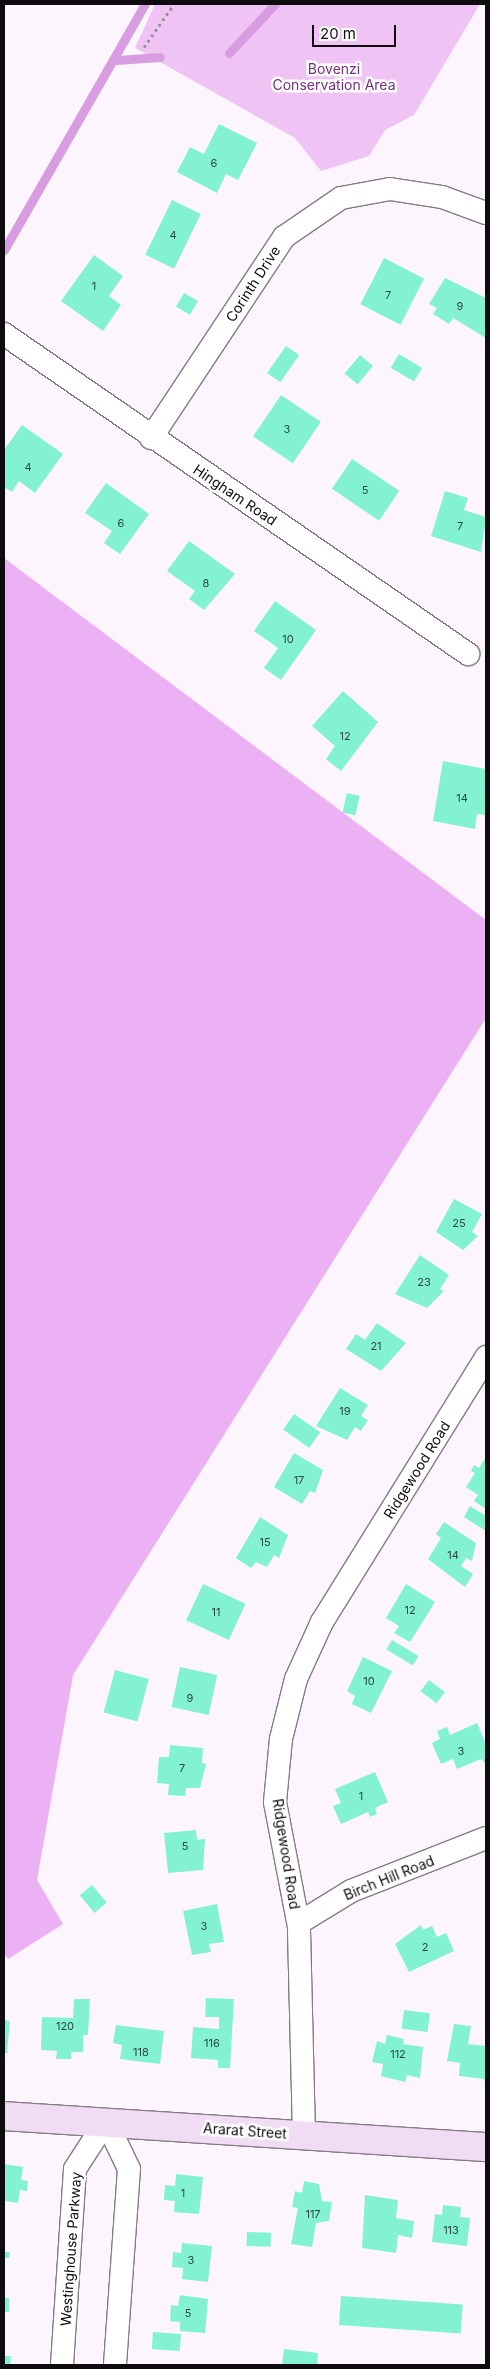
<!DOCTYPE html>
<style>
body{margin:0}
#map{position:relative;width:490px;height:2369px;overflow:hidden;background:#fdf5fe;font-family:Inter,sans-serif}
div>[style]{position:absolute}
[style*='--x']{left:calc(var(--x)*1px);top:calc(var(--y)*1px);width:calc(var(--w)*1px);rotate:calc(var(--a)*1deg)}
.green>*{inset:0;background:#efc4f4}
.forest>*{inset:0;background:#ecb0f4}
.stream>*{height:9px;margin:-4.5px;padding:0 4.5px;transform-origin:4.5px;border-radius:4.5px;background:#d89de0}
.building>*{inset:0;background:#83f2d2;transform-origin:0 0}
.path>*{height:3px;margin-top:-1.5px;transform-origin:0;background:repeating-linear-gradient(90deg,#958f96 0 2.5px,transparent 0 6.5px)}
.roads{filter:drop-shadow(1px 0 #857b86) drop-shadow(-1px 0 #857b86) drop-shadow(0 1px #857b86) drop-shadow(0 -1px #857b86)}
.street>*{height:22px;margin:-11px;padding:0 11px;transform-origin:11px;border-radius:11px;background:#fff}
.secondary>*{height:28px;margin:-14px;padding:0 14px;transform-origin:14px;border-radius:14px;background:#f0dcf3}
span{translate:-50% -50%;white-space:nowrap;text-align:center;line-height:1.15;-webkit-text-stroke:5px #fff;paint-order:stroke}
.number-label{font-size:11px;color:#2c4640}
.number-label span{-webkit-text-stroke-width:0}
.park-label{font-size:14px;color:#752f7f}
.street-label{font-size:14px;color:#0f0c10}
.frame{position:absolute;inset:0;border:5px solid #0f0c10;pointer-events:none}
.scale{position:absolute;left:312px;top:25px;width:84px;height:22px;box-sizing:border-box;border:2px solid #0f0c10;border-top:0;padding-left:6px;font-size:15px;line-height:18px;white-space:nowrap;color:#0f0c10;-webkit-text-stroke:4px #fff;paint-order:stroke}
</style>
<div id="map">
<div class="green">
<i style="clip-path:polygon(155px 4px,480px 4px,414px 115px,385px 130px,369px 156px,321px 171px,295px 138px,135px 48px)"></i>
</div>
<div class="forest">
<i style="clip-path:polygon(4px 558px,486px 920px,486px 1018px,73px 1675px,37px 1880px,63px 1924px,8px 1959px,4px 1954px)"></i>
</div>
<div class="stream">
<i style="--x:229;--y:53;--w:67;--a:-46.8"></i>
<i style="--x:116;--y:60;--w:44;--a:-3.9"></i>
<i style="--x:4;--y:250;--w:284;--a:-60.2"></i>
</div>
<div class="building">
<i style="clip-path:polygon(219px 124px,257px 143px,238px 180px,226px 174px,217px 193px,177px 172px,190px 147px,204px 154px)"></i>
<i style="left:172px;top:200px;width:32px;height:61px;rotate:26deg"></i>
<i style="clip-path:polygon(94px 255px,123px 276px,109px 296px,121px 305px,103px 331px,61px 301px)"></i>
<i style="left:384px;top:258px;width:45px;height:52px;rotate:27deg"></i>
<i style="clip-path:polygon(445px 278px,486px 298px,486px 338px,453px 318px,449px 324px,433px 314px,437px 308px,429px 304px)"></i>
<i style="left:184px;top:293px;width:16px;height:16px;rotate:30deg"></i>
<i style="left:286px;top:346px;width:16px;height:33px;rotate:35deg"></i>
<i style="left:399px;top:354px;width:27px;height:16px;rotate:31deg"></i>
<i style="left:360px;top:355px;width:17px;height:24px;rotate:40deg"></i>
<i style="left:281px;top:395px;width:48px;height:50px;rotate:34deg"></i>
<i style="clip-path:polygon(22px 425px,63px 454px,35px 493px,19px 481px,12px 492px,4px 487px,4px 450px)"></i>
<i style="left:352px;top:459px;width:57px;height:36px;rotate:34deg"></i>
<i style="clip-path:polygon(106px 483px,149px 514px,120px 554px,104px 543px,112px 531px,85px 513px)"></i>
<i style="clip-path:polygon(445px 491px,468px 498px,464px 510px,486px 517px,481px 552px,431px 536px)"></i>
<i style="clip-path:polygon(189px 541px,235px 574px,204px 610px,189px 599px,195px 591px,167px 571px)"></i>
<i style="clip-path:polygon(275px 601px,316px 630px,281px 680px,264px 668px,278px 648px,254px 631px)"></i>
<i style="clip-path:polygon(343px 691px,378px 722px,341px 771px,326px 759px,335px 746px,312px 726px)"></i>
<i style="clip-path:polygon(443px 761px,486px 769px,486px 815px,477px 814px,475px 829px,433px 821px)"></i>
<i style="left:347px;top:793px;width:13px;height:20px;rotate:13deg"></i>
<i style="clip-path:polygon(454px 1199px,482px 1214px,472px 1232px,478px 1236px,463px 1250px,436px 1232px)"></i>
<i style="clip-path:polygon(420px 1255px,449px 1275px,440px 1289px,444px 1291px,427px 1308px,395px 1294px)"></i>
<i style="clip-path:polygon(377px 1323px,406px 1343px,381px 1371px,346px 1349px,356px 1334px,365px 1340px)"></i>
<i style="clip-path:polygon(340px 1388px,368px 1405px,361px 1416px,368px 1420px,361px 1431px,355px 1427px,347px 1440px,316px 1426px)"></i>
<i style="left:294px;top:1414px;width:32px;height:19px;rotate:35deg"></i>
<i style="clip-path:polygon(294px 1453px,323px 1470px,315px 1493px,310px 1491px,302px 1504px,274px 1487px)"></i>
<i style="clip-path:polygon(486px 1457px,486px 1509px,474px 1501px,478px 1495px,466px 1487px,475px 1473px,471px 1471px,474px 1465px,479px 1468px)"></i>
<i style="clip-path:polygon(470px 1506px,486px 1516px,486px 1531px,464px 1517px)"></i>
<i style="clip-path:polygon(260px 1517px,288px 1535px,279px 1558px,274px 1555px,267px 1567px,256px 1562px,251px 1568px,236px 1558px)"></i>
<i style="clip-path:polygon(444px 1522px,476px 1543px,472px 1561px,466px 1558px,461px 1566px,473px 1574px,465px 1587px,428px 1559px,441px 1538px,436px 1534px)"></i>
<i style="left:203px;top:1584px;width:47px;height:40px;rotate:25deg"></i>
<i style="clip-path:polygon(406px 1584px,435px 1602px,410px 1642px,394px 1633px,399px 1626px,386px 1618px)"></i>
<i style="left:392px;top:1640px;width:31px;height:11px;rotate:31deg"></i>
<i style="clip-path:polygon(363px 1657px,392px 1671px,371px 1713px,352px 1704px,355px 1696px,347px 1691px)"></i>
<i style="left:180px;top:1667px;width:38px;height:41px;rotate:12deg"></i>
<i style="left:115px;top:1670px;width:35px;height:44px;rotate:15deg"></i>
<i style="left:429px;top:1680px;width:20px;height:14px;rotate:37deg"></i>
<i style="clip-path:polygon(477px 1723px,486px 1744px,486px 1764px,481px 1759px,457px 1769px,453px 1759px,441px 1764px,432px 1743px,440px 1739px,437px 1731px,447px 1727px,450px 1735px)"></i>
<i style="clip-path:polygon(170px 1745px,203px 1748px,202px 1763px,206px 1764px,200px 1788px,186px 1788px,185px 1796px,168px 1795px,169px 1784px,157px 1783px,159px 1757px,169px 1757px)"></i>
<i style="clip-path:polygon(375px 1772px,388px 1802px,375px 1808px,377px 1814px,370px 1817px,368px 1812px,341px 1824px,333px 1806px,341px 1803px,335px 1789px)"></i>
<i style="clip-path:polygon(196px 1830px,197px 1840px,205px 1839px,203px 1870px,168px 1873px,164px 1833px)"></i>
<i style="left:92px;top:1885px;width:23px;height:16px;rotate:50deg"></i>
<i style="clip-path:polygon(217px 1904px,224px 1942px,209px 1944px,211px 1952px,192px 1955px,183px 1911px)"></i>
<i style="clip-path:polygon(421px 1925px,423px 1930px,432px 1926px,437px 1937px,446px 1933px,454px 1951px,409px 1972px,395px 1944px)"></i>
<i style="clip-path:polygon(206px 1998px,234px 1999px,230px 2068px,218px 2068px,218px 2060px,191px 2058px,193px 2027px,219px 2029px,219px 2017px,205px 2017px)"></i>
<i style="clip-path:polygon(74px 1999px,90px 1999px,88px 2035px,83px 2035px,83px 2052px,71px 2052px,71px 2059px,56px 2059px,57px 2051px,41px 2050px,42px 2017px,73px 2018px)"></i>
<i style="left:404px;top:2010px;width:26px;height:19px;rotate:7deg"></i>
<i style="clip-path:polygon(4px 2020px,10px 2021px,7px 2053px,4px 2053px)"></i>
<i style="clip-path:polygon(454px 2024px,471px 2026px,468px 2044px,486px 2046px,486px 2084px,484px 2079px,459px 2076px,460px 2063px,447px 2061px)"></i>
<i style="clip-path:polygon(116px 2025px,164px 2031px,160px 2064px,120px 2059px,122px 2045px,113px 2043px)"></i>
<i style="clip-path:polygon(387px 2035px,404px 2039px,403px 2044px,423px 2047px,420px 2078px,407px 2075px,405px 2082px,381px 2076px,383px 2064px,372px 2062px,377px 2041px,385px 2044px)"></i>
<i style="clip-path:polygon(4px 2164px,23px 2167px,21px 2180px,28px 2181px,27px 2191px,20px 2190px,18px 2203px,4px 2201px)"></i>
<i style="clip-path:polygon(176px 2174px,203px 2177px,199px 2214px,174px 2212px,175px 2201px,164px 2200px,165px 2185px,175px 2186px)"></i>
<i style="clip-path:polygon(304px 2181px,319px 2184px,322px 2201px,332px 2202px,329px 2221px,316px 2223px,312px 2247px,291px 2244px,298px 2208px,292px 2207px,295px 2191px,302px 2193px)"></i>
<i style="clip-path:polygon(365px 2195px,398px 2200px,396px 2218px,414px 2221px,412px 2238px,398px 2235px,396px 2253px,362px 2248px)"></i>
<i style="clip-path:polygon(443px 2205px,461px 2207px,460px 2217px,470px 2218px,467px 2246px,432px 2242px,435px 2214px,442px 2215px)"></i>
<i style="left:247px;top:2232px;width:24px;height:14px;rotate:2deg"></i>
<i style="clip-path:polygon(182px 2243px,212px 2246px,208px 2282px,182px 2279px,183px 2268px,172px 2267px,173px 2252px,181px 2253px)"></i>
<i style="clip-path:polygon(4px 2252px,10px 2252px,9px 2258px,4px 2258px)"></i>
<i style="clip-path:polygon(180px 2295px,208px 2299px,205px 2333px,180px 2331px,180px 2322px,170px 2321px,171px 2305px,178px 2306px)"></i>
<i style="left:341px;top:2296px;width:122px;height:29px;rotate:4deg"></i>
<i style="left:4px;top:2298px;width:5px;height:14px"></i>
<i style="left:153px;top:2332px;width:28px;height:17px;rotate:4deg"></i>
<i style="clip-path:polygon(284px 2349px,318px 2353px,317px 2365px,282px 2365px)"></i>
<i style="clip-path:polygon(4px 2356px,11px 2356px,10px 2365px,4px 2365px)"></i>
</div>
<div class="path">
<i style="--x:144;--y:47;--w:52;--a:-55.1"></i>
</div>
<div class="roads">
<div class="street">
<i style="--x:4;--y:334;--w:564;--a:34.59"></i>
<i style="--x:151;--y:438;--w:241;--a:-56.5"></i>
<i style="--x:284;--y:237;--w:69;--a:-34.4"></i>
<i style="--x:341;--y:198;--w:50;--a:-10.4"></i>
<i style="--x:390;--y:189;--w:53;--a:8.7"></i>
<i style="--x:442;--y:197;--w:47;--a:20"></i>
<i style="--x:299;--y:1927;--w:4;--a:-90"></i>
<i style="--x:299;--y:1923;--w:61;--a:-31.6"></i>
<i style="--x:351;--y:1891;--w:145;--a:-21.4"></i>
<i style="--x:106;--y:2121;--w:53;--a:64.4"></i>
<i style="--x:129;--y:2169;--w:196;--a:94.1"></i>
<i style="--x:304;--y:2135;--w:208;--a:-91.4"></i>
<i style="--x:299;--y:1927;--w:127;--a:-100.9"></i>
<i style="--x:275;--y:1802;--w:63;--a:-84.6"></i>
<i style="--x:281;--y:1739;--w:62;--a:-76"></i>
<i style="--x:296;--y:1679;--w:63;--a:-65.5"></i>
<i style="--x:322;--y:1622;--w:312;--a:-58.2"></i>
<i style="--x:62;--y:2365;--w:196;--a:-86.2"></i>
<i style="--x:75;--y:2169;--w:57;--a:-57.1"></i>
</div>
<div class="secondary">
<i style="--x:4;--y:2116;--w:483;--a:3.7"></i>
</div>
</div>
<div class="number-label">
<span style="left:214px;top:163px">6</span>
<span style="left:173px;top:235px">4</span>
<span style="left:94px;top:286px">1</span>
<span style="left:388px;top:295px">7</span>
<span style="left:460px;top:306px">9</span>
<span style="left:287px;top:429px">3</span>
<span style="left:28px;top:467px">4</span>
<span style="left:365px;top:490px">5</span>
<span style="left:121px;top:523px">6</span>
<span style="left:460px;top:526px">7</span>
<span style="left:206px;top:583px">8</span>
<span style="left:288px;top:639px">10</span>
<span style="left:345px;top:736px">12</span>
<span style="left:462px;top:798px">14</span>
<span style="left:459px;top:1223px">25</span>
<span style="left:424px;top:1282px">23</span>
<span style="left:376px;top:1346px">21</span>
<span style="left:345px;top:1411px">19</span>
<span style="left:299px;top:1480px">17</span>
<span style="left:265px;top:1542px">15</span>
<span style="left:453px;top:1555px">14</span>
<span style="left:410px;top:1610px">12</span>
<span style="left:216px;top:1612px">11</span>
<span style="left:369px;top:1681px">10</span>
<span style="left:190px;top:1698px">9</span>
<span style="left:461px;top:1751px">3</span>
<span style="left:182px;top:1768px">7</span>
<span style="left:361px;top:1796px">1</span>
<span style="left:185px;top:1846px">5</span>
<span style="left:204px;top:1926px">3</span>
<span style="left:425px;top:1947px">2</span>
<span style="left:65px;top:2026px">120</span>
<span style="left:212px;top:2043px">116</span>
<span style="left:141px;top:2052px">118</span>
<span style="left:398px;top:2054px">112</span>
<span style="left:183px;top:2193px">1</span>
<span style="left:313px;top:2214px">117</span>
<span style="left:451px;top:2230px">113</span>
<span style="left:191px;top:2260px">3</span>
<span style="left:188px;top:2313px">5</span>
</div>
<div class="park-label">
<span style="left:334px;top:77px">Bovenzi<br>Conservation Area</span>
</div>
<div class="street-label">
<span style="left:253px;top:284px;rotate:-57deg">Corinth Drive</span>
<span style="left:235px;top:495px;rotate:34deg">Hingham Road</span>
<span style="left:417px;top:1470px;rotate:-58deg">Ridgewood Road</span>
<span style="left:286px;top:1854px;rotate:81deg">Ridgewood Road</span>
<span style="left:389px;top:1878px;rotate:-22deg">Birch Hill Road</span>
<span style="left:245px;top:2131px;rotate:4deg">Ararat Street</span>
<span style="left:71px;top:2249px;rotate:-86deg">Westinghouse Parkway</span>
</div>
<div class="frame"></div>
<div class="scale">20 m</div>
</div>
